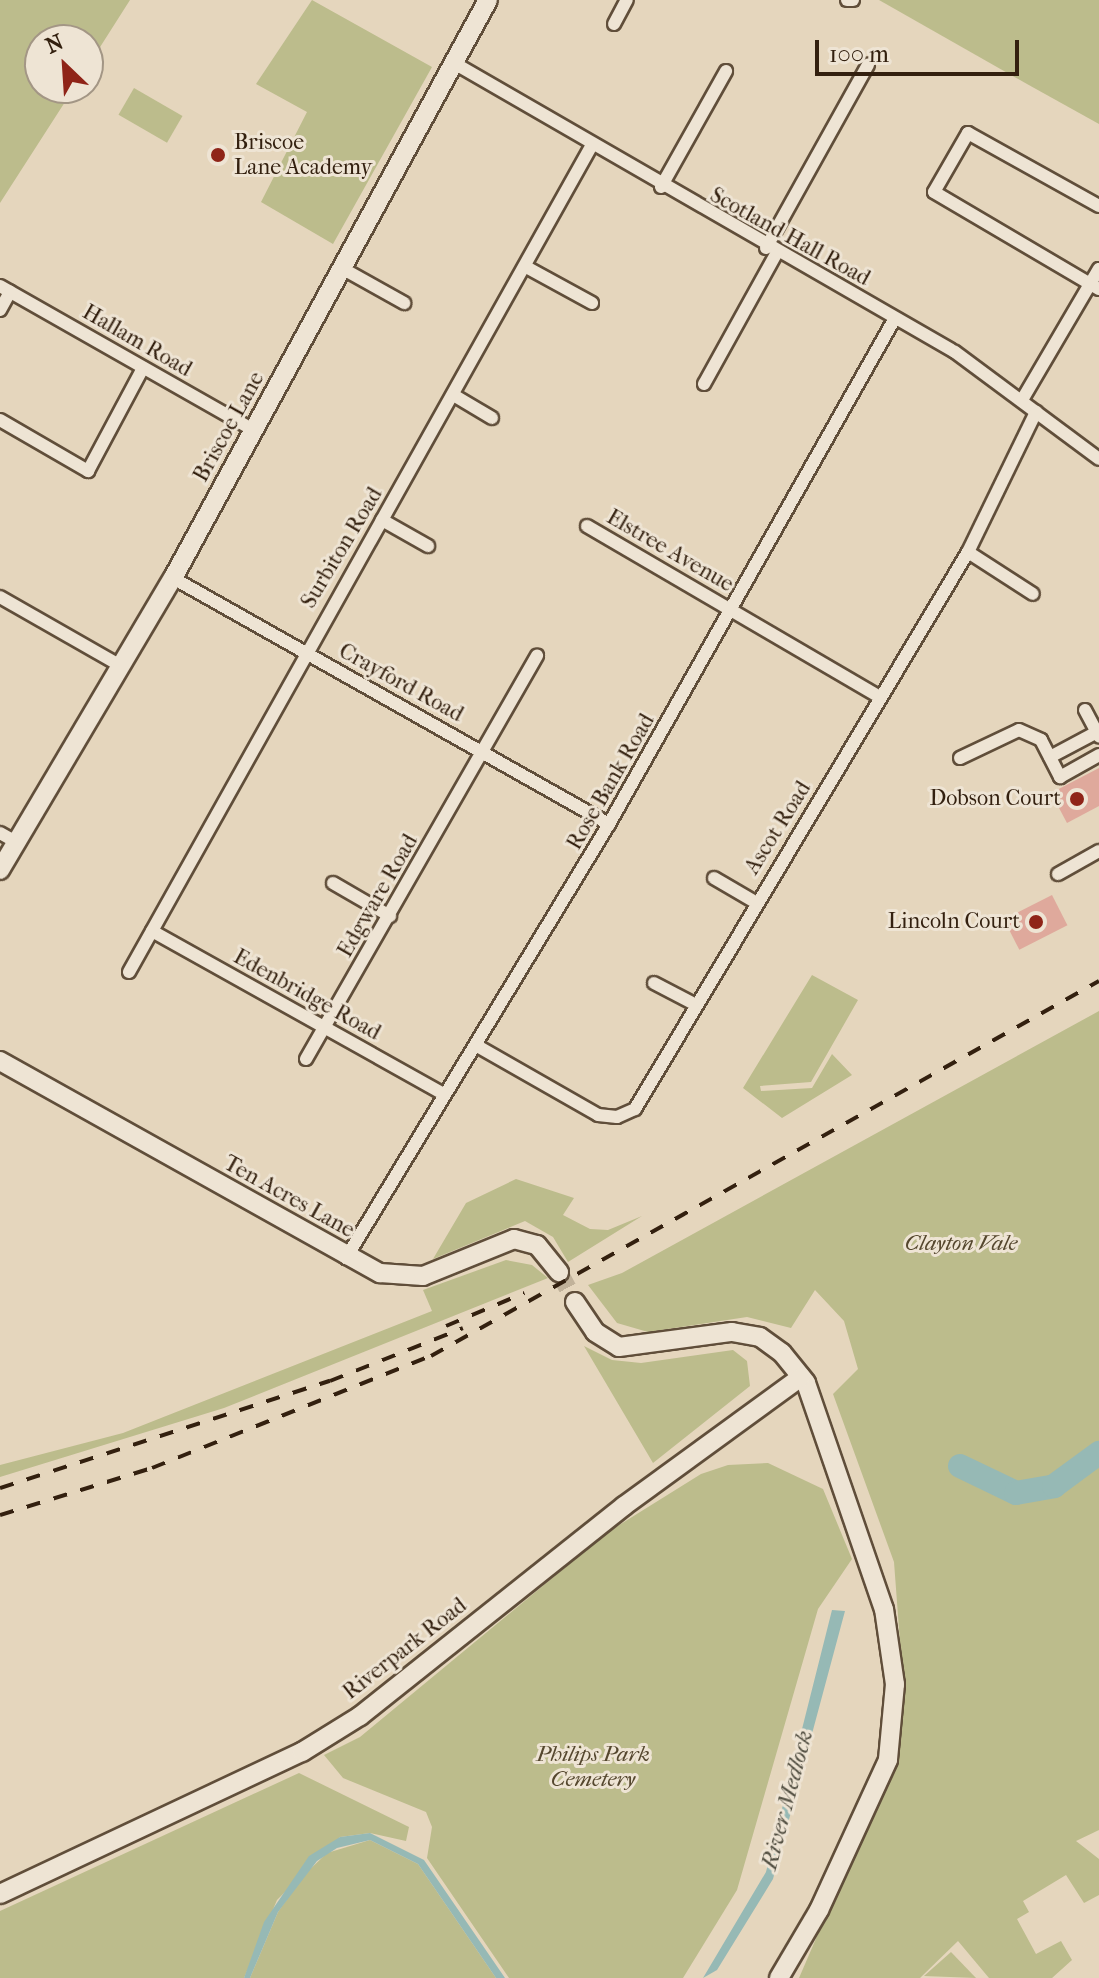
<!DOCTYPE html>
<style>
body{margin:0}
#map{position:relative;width:1099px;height:1978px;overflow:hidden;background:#e5d6bd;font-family:"IM FELL French Canon",serif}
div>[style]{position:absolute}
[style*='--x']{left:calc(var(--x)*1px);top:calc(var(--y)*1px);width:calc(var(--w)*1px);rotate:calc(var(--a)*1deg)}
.green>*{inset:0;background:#bcbc8c;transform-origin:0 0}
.water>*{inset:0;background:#96b9b5}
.river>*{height:24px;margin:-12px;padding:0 12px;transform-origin:12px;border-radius:12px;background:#96b9b5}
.building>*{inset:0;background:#dfa99c;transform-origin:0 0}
.secondary-tunnel>*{height:18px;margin-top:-9px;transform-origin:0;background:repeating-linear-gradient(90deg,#c1b29a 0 18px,transparent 0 27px)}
.roads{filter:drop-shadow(2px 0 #604e3a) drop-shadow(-2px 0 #604e3a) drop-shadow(0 2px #604e3a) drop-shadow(0 -2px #604e3a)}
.street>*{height:12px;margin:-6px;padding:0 6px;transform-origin:6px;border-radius:6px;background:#eee4d4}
.secondary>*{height:18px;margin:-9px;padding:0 9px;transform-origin:9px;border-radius:9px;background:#eee4d4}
.rail>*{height:4px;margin-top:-2px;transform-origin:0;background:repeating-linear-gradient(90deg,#33200f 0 14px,transparent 0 28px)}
.dots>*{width:22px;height:22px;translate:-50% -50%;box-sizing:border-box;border:4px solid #eee4d4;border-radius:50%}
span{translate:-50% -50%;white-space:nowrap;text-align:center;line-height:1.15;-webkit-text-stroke:6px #eee4d4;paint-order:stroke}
.poi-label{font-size:22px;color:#33200f}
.left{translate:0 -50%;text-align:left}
.right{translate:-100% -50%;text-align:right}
.street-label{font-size:22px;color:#33200f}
.park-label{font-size:22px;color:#55472e;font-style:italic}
.water-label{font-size:24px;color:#514e41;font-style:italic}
.north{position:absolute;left:24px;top:24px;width:80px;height:80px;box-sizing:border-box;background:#eee4d4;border:2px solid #a39685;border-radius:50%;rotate:335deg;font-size:22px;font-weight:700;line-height:32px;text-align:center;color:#33200f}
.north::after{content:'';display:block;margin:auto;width:28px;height:36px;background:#8f2418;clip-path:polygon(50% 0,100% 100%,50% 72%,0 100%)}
.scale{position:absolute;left:815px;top:40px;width:204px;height:36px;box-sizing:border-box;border:4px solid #33200f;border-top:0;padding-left:10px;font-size:24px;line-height:28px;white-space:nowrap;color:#33200f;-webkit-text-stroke:6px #eee4d4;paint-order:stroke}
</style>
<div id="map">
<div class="green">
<i style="clip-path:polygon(0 0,130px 0,88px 66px,88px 40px,40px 40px,40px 88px,74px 88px,0 203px)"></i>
<i style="clip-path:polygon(312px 0,432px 67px,333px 244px,261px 202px,307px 112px,256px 84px)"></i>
<i style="clip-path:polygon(879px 0,1099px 0,1099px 124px,1027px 84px)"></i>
<i style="left:134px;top:88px;width:56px;height:31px;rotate:30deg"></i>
<i style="clip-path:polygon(812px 975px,858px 1000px,811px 1082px,760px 1086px,761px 1091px,812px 1088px,832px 1054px,852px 1075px,782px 1118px,743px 1088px)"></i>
<i style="clip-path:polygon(1099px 1011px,1099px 1830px,1076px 1841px,1099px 1859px,1099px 1895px,1084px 1903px,1066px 1875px,1023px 1901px,1029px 1912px,1017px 1919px,1036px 1954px,1061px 1941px,1072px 1960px,1052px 1978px,989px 1978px,958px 1941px,920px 1978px,799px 1978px,899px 1746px,904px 1696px,894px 1562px,833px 1394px,858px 1369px,844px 1321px,815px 1290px,791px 1328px,747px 1317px,648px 1332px,617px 1323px,588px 1285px,622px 1273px)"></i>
<i style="clip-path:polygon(516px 1179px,574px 1198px,563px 1215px,590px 1229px,608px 1230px,642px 1216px,568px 1262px,553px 1237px,525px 1221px,433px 1259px,466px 1203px)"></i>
<i style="clip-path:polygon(506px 1260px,532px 1265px,548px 1278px,224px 1408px,0 1477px,0 1465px,123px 1433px,432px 1311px,423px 1290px)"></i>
<i style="clip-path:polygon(584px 1346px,612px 1360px,641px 1363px,733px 1350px,747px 1361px,750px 1386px,653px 1463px)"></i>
<i style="clip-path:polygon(768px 1463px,823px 1489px,852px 1559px,818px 1609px,737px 1890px,683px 1978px,509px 1978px,427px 1858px,432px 1827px,426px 1812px,343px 1778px,324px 1755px,360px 1737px,608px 1532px,701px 1474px,728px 1465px)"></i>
<i style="clip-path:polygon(299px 1773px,409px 1827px,406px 1841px,370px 1833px,340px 1837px,277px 1900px,244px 1978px,0 1978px,0 1911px)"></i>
<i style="clip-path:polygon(370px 1840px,418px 1864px,496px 1978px,250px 1978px,278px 1912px,304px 1875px,327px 1853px)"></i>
<i style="clip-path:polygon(951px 1952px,976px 1978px,924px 1976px)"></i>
</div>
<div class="water">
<i style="clip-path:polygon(832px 1610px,845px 1611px,773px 1879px,717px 1970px,703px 1978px,766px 1872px)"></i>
<i style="clip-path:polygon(370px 1833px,424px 1860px,505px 1978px,496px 1978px,418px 1864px,370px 1840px,337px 1848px,317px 1861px,278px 1912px,250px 1978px,244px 1978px,264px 1922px,309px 1856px,340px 1837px)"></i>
</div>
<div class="river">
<i style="--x:960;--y:1466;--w:62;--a:25.7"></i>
<i style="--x:1016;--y:1493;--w:39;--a:-10"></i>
<i style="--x:1054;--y:1486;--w:56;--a:-36.3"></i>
</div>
<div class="building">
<i style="clip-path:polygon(1099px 768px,1099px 806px,1067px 823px,1051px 793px)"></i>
<i style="left:1052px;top:895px;width:34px;height:54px;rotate:63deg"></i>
</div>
<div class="secondary-tunnel">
<i style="--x:559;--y:1272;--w:34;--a:62"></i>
</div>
<div class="roads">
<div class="street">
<i style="--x:847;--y:0;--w:6;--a:0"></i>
<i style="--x:614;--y:24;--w:27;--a:-62"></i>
<i style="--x:454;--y:63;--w:578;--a:29.98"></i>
<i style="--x:955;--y:352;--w:179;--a:36.6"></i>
<i style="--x:661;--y:187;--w:133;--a:-60.7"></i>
<i style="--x:1099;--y:206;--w:150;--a:-150.9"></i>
<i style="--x:968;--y:133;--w:68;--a:120"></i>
<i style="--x:934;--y:192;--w:191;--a:30.5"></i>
<i style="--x:766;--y:248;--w:210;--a:-60.9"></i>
<i style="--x:528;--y:268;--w:73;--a:28.7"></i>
<i style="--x:345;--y:270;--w:68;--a:29.2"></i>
<i style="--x:0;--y:286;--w:292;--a:29.6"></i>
<i style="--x:0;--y:310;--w:21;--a:-61"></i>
<i style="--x:704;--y:384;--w:149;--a:-61"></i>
<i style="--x:455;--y:396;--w:43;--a:30.7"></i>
<i style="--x:1022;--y:400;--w:152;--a:-59.6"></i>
<i style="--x:0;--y:420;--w:102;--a:30.1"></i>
<i style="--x:88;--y:471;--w:117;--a:-61.9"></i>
<i style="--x:382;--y:520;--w:53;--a:29.5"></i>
<i style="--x:587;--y:526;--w:337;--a:30.3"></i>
<i style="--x:968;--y:552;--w:77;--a:32.9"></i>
<i style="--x:173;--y:578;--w:501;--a:29.43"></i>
<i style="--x:0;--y:597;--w:139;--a:29.7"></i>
<i style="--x:1085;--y:710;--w:30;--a:62"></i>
<i style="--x:1050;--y:757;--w:53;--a:-28"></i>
<i style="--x:960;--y:758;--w:65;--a:-25.4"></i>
<i style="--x:1019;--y:730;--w:24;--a:24"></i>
<i style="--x:1041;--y:740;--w:42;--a:62.8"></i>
<i style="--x:1060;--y:777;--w:45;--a:-29.4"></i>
<i style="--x:0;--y:833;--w:18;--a:29"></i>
<i style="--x:1058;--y:874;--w:47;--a:-29.3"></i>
<i style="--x:714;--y:878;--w:48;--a:30.3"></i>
<i style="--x:333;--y:883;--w:66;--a:30.1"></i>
<i style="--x:152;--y:931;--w:334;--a:29.2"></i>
<i style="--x:129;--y:972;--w:948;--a:-60.76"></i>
<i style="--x:654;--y:983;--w:47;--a:27.6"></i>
<i style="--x:479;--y:1047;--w:137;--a:29.7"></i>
<i style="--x:598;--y:1115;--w:19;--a:6"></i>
<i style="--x:617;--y:1117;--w:20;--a:-24"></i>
<i style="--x:635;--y:1109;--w:649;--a:-59.13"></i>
<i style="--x:968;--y:552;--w:156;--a:-64.1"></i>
<i style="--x:306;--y:1059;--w:465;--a:-60.2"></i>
<i style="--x:346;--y:1258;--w:507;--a:-58.78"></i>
<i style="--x:609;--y:824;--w:581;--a:-60.52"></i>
</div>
<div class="secondary">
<i style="--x:0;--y:870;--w:339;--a:-59.4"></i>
<i style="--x:173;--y:578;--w:658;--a:-61.41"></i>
<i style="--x:0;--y:1061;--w:435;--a:29.2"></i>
<i style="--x:380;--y:1273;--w:43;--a:4"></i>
<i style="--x:423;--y:1276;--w:98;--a:-22.1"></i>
<i style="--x:514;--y:1239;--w:24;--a:15"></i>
<i style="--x:537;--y:1245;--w:35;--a:51"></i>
<i style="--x:575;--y:1302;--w:36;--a:56"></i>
<i style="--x:595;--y:1332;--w:28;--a:32"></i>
<i style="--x:619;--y:1347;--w:114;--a:-7.6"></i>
<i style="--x:732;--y:1332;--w:28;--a:10"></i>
<i style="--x:760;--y:1337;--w:27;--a:36"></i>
<i style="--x:782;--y:1353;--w:38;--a:51"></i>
<i style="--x:806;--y:1383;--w:239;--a:71"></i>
<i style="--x:884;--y:1609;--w:76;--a:81.7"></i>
<i style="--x:895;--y:1684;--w:76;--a:95.3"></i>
<i style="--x:888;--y:1760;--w:165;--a:114.7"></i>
<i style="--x:819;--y:1910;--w:79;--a:120.5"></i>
<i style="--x:0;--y:1894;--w:334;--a:-25.2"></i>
<i style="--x:302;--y:1752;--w:68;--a:-31.8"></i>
<i style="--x:360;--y:1716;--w:337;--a:-38.5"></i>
<i style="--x:624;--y:1506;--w:219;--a:-36.1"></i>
</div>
</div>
<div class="rail">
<i style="--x:446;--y:1326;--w:85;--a:-22.9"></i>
<i style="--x:0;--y:1488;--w:347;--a:-18"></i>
<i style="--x:330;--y:1381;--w:143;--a:-21.7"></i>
<i style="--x:0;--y:1515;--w:159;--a:-17.2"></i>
<i style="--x:152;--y:1468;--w:301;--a:-21.9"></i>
<i style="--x:431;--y:1356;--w:766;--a:-29.31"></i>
</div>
<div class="dots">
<i style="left:218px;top:155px;background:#8f2418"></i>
<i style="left:1077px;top:799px;background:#8f2418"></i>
<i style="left:1036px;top:922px;background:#8f2418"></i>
</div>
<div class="poi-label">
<span class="left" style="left:234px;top:155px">Briscoe<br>Lane Academy</span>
<span class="right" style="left:1061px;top:799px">Dobson Court</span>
<span class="right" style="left:1020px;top:922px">Lincoln Court</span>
</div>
<div class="street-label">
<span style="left:790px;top:237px;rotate:29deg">Scotland Hall Road</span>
<span style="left:137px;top:341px;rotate:30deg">Hallam Road</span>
<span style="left:229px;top:427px;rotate:-61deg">Briscoe Lane</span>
<span style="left:342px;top:548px;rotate:-59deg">Surbiton Road</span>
<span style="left:670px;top:551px;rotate:30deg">Elstree Avenue</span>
<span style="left:401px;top:683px;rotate:29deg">Crayford Road</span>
<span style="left:611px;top:782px;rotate:-60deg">Rose Bank Road</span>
<span style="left:778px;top:828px;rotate:-58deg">Ascot Road</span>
<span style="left:378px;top:896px;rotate:-60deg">Edgware Road</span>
<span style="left:307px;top:995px;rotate:29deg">Edenbridge Road</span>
<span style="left:289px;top:1197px;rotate:29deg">Ten Acres Lane</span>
<span style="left:405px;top:1649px;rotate:-38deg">Riverpark Road</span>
</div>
<div class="park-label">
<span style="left:961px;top:1244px">Clayton Vale</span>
<span style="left:593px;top:1767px">Philips Park<br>Cemetery</span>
</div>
<div class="water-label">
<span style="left:787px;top:1800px;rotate:-75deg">River Medlock</span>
</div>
<div class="north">N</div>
<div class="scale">100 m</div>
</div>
